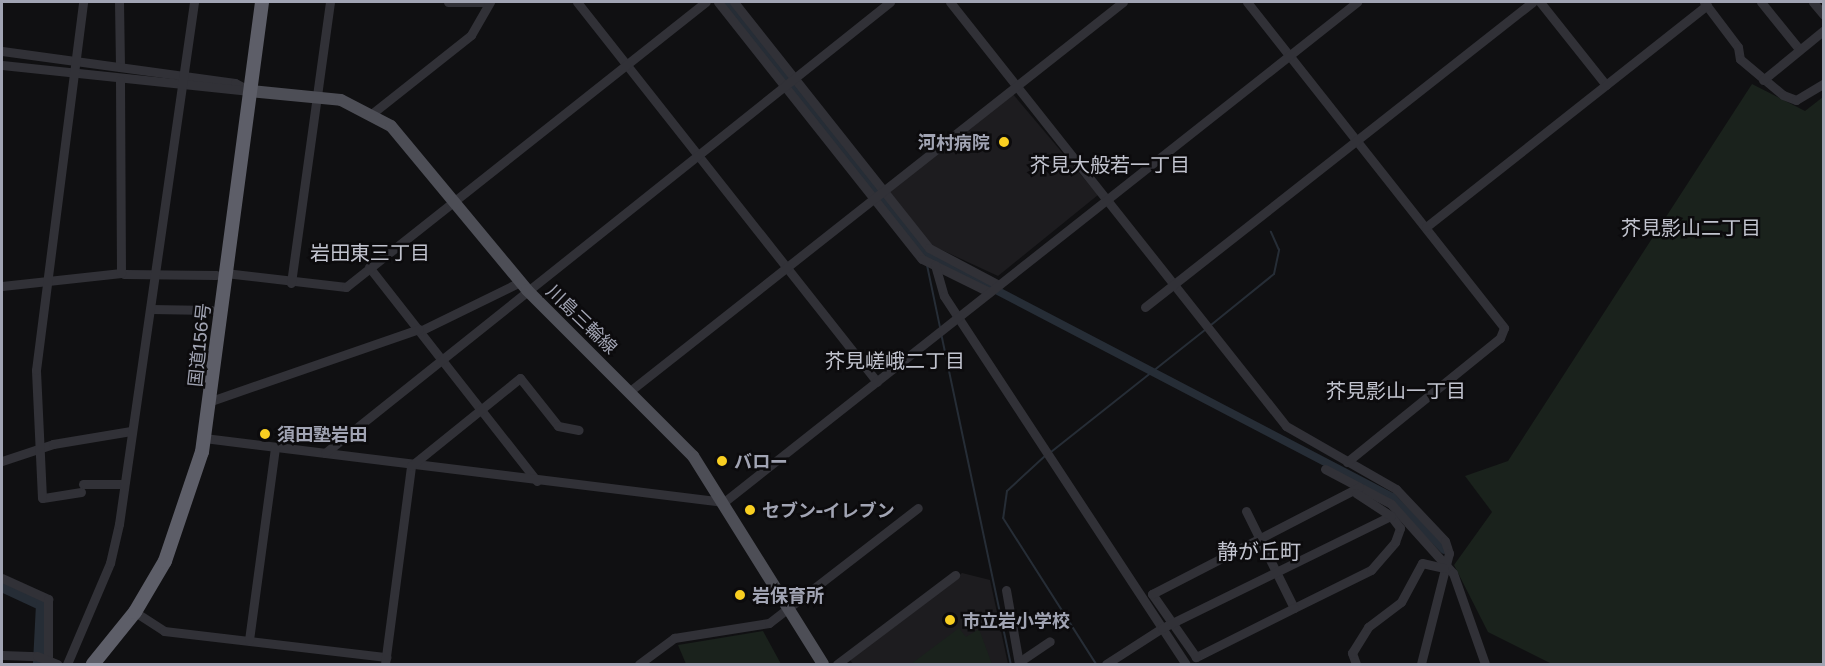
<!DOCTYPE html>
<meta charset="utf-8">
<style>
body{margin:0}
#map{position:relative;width:1825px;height:666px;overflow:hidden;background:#101012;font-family:"Golos Text","Noto Sans JP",sans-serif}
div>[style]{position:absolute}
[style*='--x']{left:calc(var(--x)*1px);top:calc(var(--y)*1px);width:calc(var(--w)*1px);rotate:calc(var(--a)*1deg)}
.built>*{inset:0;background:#1d1c1f}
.green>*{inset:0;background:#1a221c}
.stream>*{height:2px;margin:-1px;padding:0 1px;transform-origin:1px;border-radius:1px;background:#262d36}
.canal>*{height:8px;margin:-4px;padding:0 4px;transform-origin:4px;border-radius:4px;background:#262d36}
.river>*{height:14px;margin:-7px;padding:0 7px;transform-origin:7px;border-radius:7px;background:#262d36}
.minor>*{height:9px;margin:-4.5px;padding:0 4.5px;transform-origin:4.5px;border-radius:4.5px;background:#313137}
.major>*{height:12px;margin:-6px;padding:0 6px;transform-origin:6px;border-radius:6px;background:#4d4e56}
.highway>*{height:14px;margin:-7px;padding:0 7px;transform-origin:7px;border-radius:7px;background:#5d5e68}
.dots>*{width:16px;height:16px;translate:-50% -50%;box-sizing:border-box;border:3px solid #0c0b0d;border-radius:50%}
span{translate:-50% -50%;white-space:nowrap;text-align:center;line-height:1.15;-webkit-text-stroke:5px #0c0b0d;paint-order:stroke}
.poi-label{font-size:18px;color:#a1a4b3;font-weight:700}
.right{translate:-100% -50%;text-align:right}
.left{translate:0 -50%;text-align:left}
.street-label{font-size:18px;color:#a1a4b3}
.neighbourhood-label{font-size:20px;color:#c2c4cf}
.quarter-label{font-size:21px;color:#c2c4cf}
.frame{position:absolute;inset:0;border:3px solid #a1a4b3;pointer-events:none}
</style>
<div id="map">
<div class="built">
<i style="clip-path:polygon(1012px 93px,1098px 195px,998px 276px,931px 245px,890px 192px)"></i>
<i style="clip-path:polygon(962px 573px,990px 580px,1008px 664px,853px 664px,850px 660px)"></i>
</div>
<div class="green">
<i style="clip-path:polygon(1752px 84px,1805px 111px,1823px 97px,1823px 664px,1552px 664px,1488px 632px,1454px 565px,1492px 512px,1465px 476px,1508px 461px)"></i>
<i style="clip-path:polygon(959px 628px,966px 637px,979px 629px,992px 664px,911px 664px)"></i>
<i style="clip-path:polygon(763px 631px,781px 664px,686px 664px,678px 645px)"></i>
</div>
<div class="stream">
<i style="--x:927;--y:265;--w:63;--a:78.2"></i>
<i style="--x:1211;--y:325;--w:81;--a:-39"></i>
<i style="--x:1274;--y:274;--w:25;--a:-78"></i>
<i style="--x:1279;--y:250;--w:20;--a:-114"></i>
<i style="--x:941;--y:333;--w:338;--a:78.1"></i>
<i style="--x:1051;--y:452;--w:198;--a:-38.4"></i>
<i style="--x:1046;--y:455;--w:53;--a:137.3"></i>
<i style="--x:1007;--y:491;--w:27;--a:98"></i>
<i style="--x:1003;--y:518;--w:173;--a:57.5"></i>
</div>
<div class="canal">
<i style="--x:725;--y:2;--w:323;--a:51.3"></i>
<i style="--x:927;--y:254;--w:525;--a:27.59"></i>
<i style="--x:1392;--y:497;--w:74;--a:45.5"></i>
</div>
<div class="river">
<i style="--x:2;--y:585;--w:45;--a:24.9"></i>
<i style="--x:43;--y:604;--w:60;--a:92.9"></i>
</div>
<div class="minor">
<i style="--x:119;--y:2;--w:65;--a:89.1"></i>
<i style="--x:448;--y:2;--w:37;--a:0"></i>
<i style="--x:577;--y:2;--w:484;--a:51.7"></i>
<i style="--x:718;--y:2;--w:328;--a:51.6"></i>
<i style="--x:922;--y:259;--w:75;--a:26.2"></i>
<i style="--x:734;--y:2;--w:314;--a:51.6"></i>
<i style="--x:929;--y:248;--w:79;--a:27.9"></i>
<i style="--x:950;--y:2;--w:541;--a:51.6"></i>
<i style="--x:1286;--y:426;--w:127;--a:29.8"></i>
<i style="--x:1396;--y:489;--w:71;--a:46.7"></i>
<i style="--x:1445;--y:541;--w:13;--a:72"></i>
<i style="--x:1449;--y:553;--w:114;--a:104.2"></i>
<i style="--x:1247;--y:2;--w:415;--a:51.7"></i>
<i style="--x:1504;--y:328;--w:11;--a:112"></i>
<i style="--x:1500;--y:338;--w:197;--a:141"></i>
<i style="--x:1540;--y:2;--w:106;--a:51.5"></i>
<i style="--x:1704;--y:2;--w:56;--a:52.9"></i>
<i style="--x:1738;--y:47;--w:12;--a:81"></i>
<i style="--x:1740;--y:59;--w:56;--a:39.9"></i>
<i style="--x:1783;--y:95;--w:14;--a:21"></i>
<i style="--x:1796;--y:100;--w:33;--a:-31"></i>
<i style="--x:1761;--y:2;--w:60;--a:51"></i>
<i style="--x:1813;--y:2;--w:17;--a:50"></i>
<i style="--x:2;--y:51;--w:235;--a:7.8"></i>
<i style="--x:235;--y:83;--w:17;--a:28"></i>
<i style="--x:2;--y:65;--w:249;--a:6"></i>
<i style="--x:1763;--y:80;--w:79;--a:-39.3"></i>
<i style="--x:374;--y:112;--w:124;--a:-38.4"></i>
<i style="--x:471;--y:35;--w:38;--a:-60"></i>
<i style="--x:1426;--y:227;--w:358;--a:-38.3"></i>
<i style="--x:935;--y:265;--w:32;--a:74"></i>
<i style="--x:944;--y:296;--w:440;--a:56.7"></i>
<i style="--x:369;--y:267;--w:272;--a:51.9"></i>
<i style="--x:225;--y:273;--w:122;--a:6.6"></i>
<i style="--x:346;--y:287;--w:459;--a:-38.4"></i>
<i style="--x:124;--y:274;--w:92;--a:0.6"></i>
<i style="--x:291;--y:283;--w:284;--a:-82.1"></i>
<i style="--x:2;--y:286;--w:120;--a:-6.2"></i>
<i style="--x:121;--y:273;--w:193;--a:-90.3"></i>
<i style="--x:1145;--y:307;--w:493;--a:-38.2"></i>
<i style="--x:151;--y:309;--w:60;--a:1"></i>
<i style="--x:420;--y:331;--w:111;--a:-26.1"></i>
<i style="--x:630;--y:391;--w:628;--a:-38.28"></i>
<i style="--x:211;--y:401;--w:220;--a:-19.1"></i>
<i style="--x:204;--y:438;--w:524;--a:7.02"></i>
<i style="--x:724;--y:502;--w:807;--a:-38.3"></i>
<i style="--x:325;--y:453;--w:723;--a:-38.6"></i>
<i style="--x:2;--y:461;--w:54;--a:-18.4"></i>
<i style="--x:53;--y:444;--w:79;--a:-9.5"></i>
<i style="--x:1325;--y:469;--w:75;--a:27.9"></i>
<i style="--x:1391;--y:504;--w:93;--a:48.1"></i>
<i style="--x:1453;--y:573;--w:96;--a:70.6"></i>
<i style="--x:83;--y:484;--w:41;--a:0"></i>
<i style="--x:81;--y:492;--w:39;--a:171"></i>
<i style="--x:42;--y:498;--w:128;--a:-92.7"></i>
<i style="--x:36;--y:370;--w:371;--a:-82.7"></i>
<i style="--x:1246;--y:511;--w:108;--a:63.7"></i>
<i style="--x:1294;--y:608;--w:86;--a:-26.3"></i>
<i style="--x:1371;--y:570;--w:37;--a:-49"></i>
<i style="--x:1395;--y:542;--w:15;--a:-70"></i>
<i style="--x:1400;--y:528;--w:15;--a:-127"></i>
<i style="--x:2;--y:578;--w:51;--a:24.5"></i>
<i style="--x:48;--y:599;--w:61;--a:90"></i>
<i style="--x:1006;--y:590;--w:75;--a:80"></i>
<i style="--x:1294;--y:608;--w:110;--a:153.4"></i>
<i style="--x:1196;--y:657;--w:77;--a:-124.9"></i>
<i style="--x:1152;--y:594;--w:233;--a:-27.3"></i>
<i style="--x:135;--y:612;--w:35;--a:33"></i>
<i style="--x:164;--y:631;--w:224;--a:6.7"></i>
<i style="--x:249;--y:640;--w:195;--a:-82.3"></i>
<i style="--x:2;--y:655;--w:35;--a:2"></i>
<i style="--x:37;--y:656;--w:22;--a:22"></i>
<i style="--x:1019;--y:662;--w:37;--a:-34"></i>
<i style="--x:67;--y:664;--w:110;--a:-66.9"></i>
<i style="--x:110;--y:563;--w:40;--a:-77"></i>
<i style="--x:119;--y:524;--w:527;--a:-81.82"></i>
<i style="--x:385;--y:664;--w:200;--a:-82.5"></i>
<i style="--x:411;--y:466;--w:140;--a:-38.9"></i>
<i style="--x:520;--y:378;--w:61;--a:51.6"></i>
<i style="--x:558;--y:426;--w:21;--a:11"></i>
<i style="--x:639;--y:664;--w:44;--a:-36.6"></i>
<i style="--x:674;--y:638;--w:96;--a:-9"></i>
<i style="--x:769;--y:623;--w:188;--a:-37.7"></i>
<i style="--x:837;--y:664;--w:148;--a:-37"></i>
<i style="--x:1106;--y:664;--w:67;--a:-32.7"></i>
<i style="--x:1162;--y:628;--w:255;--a:-26.1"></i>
<i style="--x:1391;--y:516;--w:42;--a:-146.7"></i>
<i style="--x:1356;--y:664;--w:12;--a:-110"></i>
<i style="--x:1352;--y:653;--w:31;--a:-58"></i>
<i style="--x:1368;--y:627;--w:41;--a:-37.1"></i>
<i style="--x:1401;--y:602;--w:44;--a:-61.7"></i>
<i style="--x:1422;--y:563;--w:22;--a:13"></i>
</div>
<div class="major">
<i style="--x:250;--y:91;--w:91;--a:5.6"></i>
<i style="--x:341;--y:100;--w:56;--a:27.5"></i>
<i style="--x:391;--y:126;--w:213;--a:50.3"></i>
<i style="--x:527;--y:290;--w:235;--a:45"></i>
<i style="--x:693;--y:456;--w:245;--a:58"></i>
</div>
<div class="highway">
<i style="--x:93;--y:664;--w:67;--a:-51.1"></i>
<i style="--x:135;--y:612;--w:59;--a:-59.5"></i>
<i style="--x:165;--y:561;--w:115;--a:-71.3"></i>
<i style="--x:202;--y:452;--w:454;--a:-82.4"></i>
</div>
<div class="dots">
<i style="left:1004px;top:142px;background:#f9cf21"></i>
<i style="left:265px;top:434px;background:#f9cf21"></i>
<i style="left:722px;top:461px;background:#f9cf21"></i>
<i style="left:750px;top:510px;background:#f9cf21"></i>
<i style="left:740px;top:595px;background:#f9cf21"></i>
<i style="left:950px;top:620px;background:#f9cf21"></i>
</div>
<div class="poi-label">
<span class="right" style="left:990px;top:142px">河村病院</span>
<span class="left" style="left:277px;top:434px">須田塾岩田</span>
<span class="left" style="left:734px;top:461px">バロー</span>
<span class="left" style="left:762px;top:510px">セブン-イレブン</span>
<span class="left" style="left:752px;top:595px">岩保育所</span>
<span class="left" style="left:962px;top:620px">市立岩小学校</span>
</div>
<div class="street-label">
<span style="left:582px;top:319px;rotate:44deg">川島三輪線</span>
<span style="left:199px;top:345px;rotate:-84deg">国道156号</span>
</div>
<div class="neighbourhood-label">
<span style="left:1110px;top:164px">芥見大般若一丁目</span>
<span style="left:1691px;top:227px">芥見影山二丁目</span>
<span style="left:370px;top:252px">岩田東三丁目</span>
<span style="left:895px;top:360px">芥見嵯峨二丁目</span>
<span style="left:1396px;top:390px">芥見影山一丁目</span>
</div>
<div class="quarter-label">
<span style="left:1259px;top:551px">静が丘町</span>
</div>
<div class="frame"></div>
</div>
